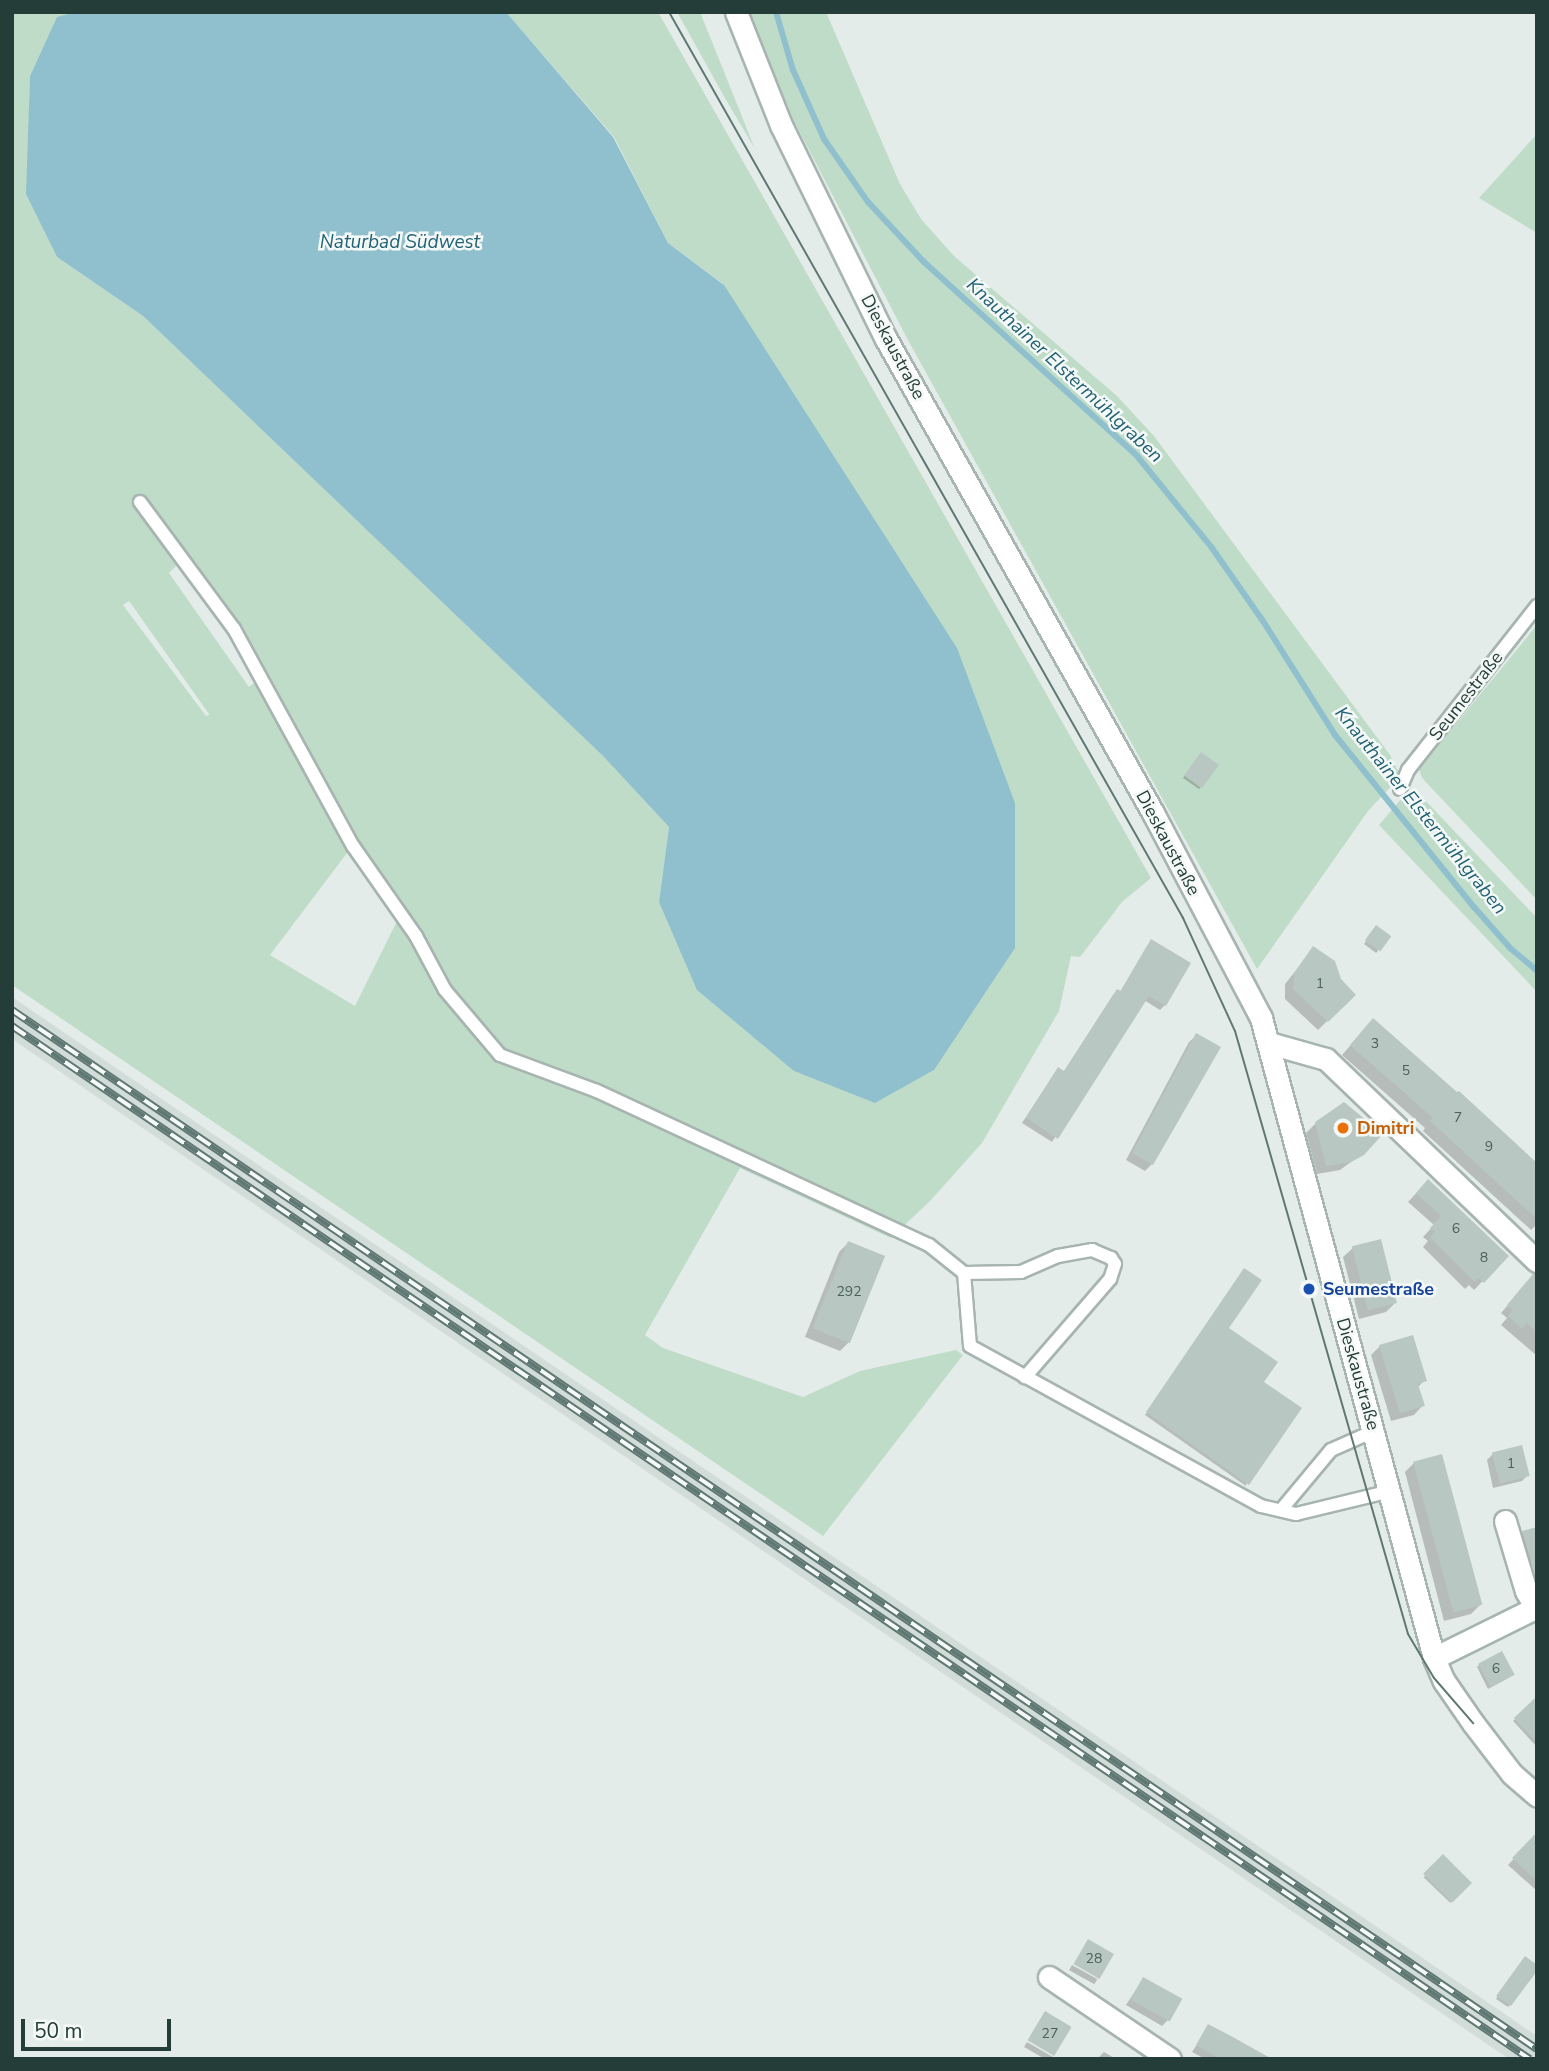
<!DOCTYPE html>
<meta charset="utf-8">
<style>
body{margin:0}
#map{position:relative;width:1549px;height:2071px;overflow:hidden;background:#e4ece9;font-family:"Nunito Sans",sans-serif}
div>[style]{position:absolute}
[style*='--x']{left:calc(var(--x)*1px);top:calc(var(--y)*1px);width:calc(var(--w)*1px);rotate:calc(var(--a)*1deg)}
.built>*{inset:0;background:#d2dcd8}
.green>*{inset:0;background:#bfdcc8}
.water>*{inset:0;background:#90c0cd}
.shadow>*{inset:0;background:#0003;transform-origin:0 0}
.stream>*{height:6px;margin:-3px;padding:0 3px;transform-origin:3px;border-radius:3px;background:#90c0cd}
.building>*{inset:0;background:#b9c7c2;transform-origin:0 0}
.roads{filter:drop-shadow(2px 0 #a7b4b0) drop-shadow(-2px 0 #a7b4b0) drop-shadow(0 2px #a7b4b0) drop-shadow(0 -2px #a7b4b0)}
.service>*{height:12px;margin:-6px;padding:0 6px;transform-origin:6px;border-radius:6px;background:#fff}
.minor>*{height:21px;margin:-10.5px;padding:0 10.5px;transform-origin:10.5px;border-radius:10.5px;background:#fff}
.tertiary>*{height:21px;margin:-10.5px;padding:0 10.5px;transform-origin:10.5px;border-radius:10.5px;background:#fff}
.secondary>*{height:21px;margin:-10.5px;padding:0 10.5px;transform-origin:10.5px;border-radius:10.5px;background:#fff}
.tram>*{height:2px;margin:-1px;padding:0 1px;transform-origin:1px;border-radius:1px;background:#5f7873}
.rail>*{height:8px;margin-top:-4px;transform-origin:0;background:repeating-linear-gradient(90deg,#f4f9f7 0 16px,#5f7873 0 32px);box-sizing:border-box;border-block:2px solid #5f7873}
.dots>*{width:19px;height:19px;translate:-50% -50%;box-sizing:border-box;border:4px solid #f4f9f7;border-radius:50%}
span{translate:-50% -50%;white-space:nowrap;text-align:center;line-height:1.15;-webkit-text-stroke:5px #f4f9f7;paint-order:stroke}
.number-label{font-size:14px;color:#4a605a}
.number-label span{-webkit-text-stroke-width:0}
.street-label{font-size:18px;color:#253d38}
.food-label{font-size:18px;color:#c56008;font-weight:700}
.left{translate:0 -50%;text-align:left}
.transit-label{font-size:18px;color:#164399;font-weight:700}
.water-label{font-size:19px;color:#226275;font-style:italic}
.frame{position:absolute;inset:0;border:14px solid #253d38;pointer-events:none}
.scale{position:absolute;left:21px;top:2019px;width:150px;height:32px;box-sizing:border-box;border:4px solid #253d38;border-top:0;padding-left:9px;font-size:21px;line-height:24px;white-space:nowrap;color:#253d38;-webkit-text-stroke:5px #f4f9f7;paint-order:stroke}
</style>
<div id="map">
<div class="built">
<i style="clip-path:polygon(12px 997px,1537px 2036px,1537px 2059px,1509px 2059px,12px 1039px)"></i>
</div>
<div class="green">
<i style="clip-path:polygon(evenodd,12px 12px,76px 12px,57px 18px,30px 76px,27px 194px,57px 257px,143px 316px,603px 756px,669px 827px,659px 902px,794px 1071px,875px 1102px,934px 1070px,722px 283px,668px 243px,614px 137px,506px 12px,658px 12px,1151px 878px,1122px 902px,1080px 957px,1071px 956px,1059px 1011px,982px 1143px,930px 1201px,891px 1238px,740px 1168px,645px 1335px,663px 1348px,803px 1397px,860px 1371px,956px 1350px,963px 1355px,823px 1536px,12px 985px,12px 12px,177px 565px,231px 634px,255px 682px,249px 687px,169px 573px,177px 565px,12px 12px,129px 601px,209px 714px,209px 715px,206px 716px,123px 605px,129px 601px,12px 12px,347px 853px,397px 921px,355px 1006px,270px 955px,347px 853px)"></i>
<i style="clip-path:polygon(677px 12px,700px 12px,755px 149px,725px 98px)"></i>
<i style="clip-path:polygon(748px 12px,826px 12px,900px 184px,921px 219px,954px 256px,1117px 396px,1154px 436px,1390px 755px,1398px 771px,1396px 781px,1368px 811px,1257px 969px,909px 342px,794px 121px)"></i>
<i style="clip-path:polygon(1537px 134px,1537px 233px,1479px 198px)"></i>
<i style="clip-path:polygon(1537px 625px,1537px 900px,1422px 778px,1419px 769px)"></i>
<i style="clip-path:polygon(1411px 793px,1421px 796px,1537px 918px,1537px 992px,1379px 825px,1401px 799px)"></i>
</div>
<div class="water">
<i style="clip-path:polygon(76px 12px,506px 12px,613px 137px,668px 243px,724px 285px,957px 648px,1015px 803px,1015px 948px,934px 1070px,875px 1103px,794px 1071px,697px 990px,659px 902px,669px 827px,603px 756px,143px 316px,57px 257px,26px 194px,30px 76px,57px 17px)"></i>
</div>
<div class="shadow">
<i style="clip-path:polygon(1199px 757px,1201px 787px,1199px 789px,1183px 778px)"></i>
<i style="clip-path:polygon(1374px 929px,1378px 951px,1376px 953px,1364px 944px)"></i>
<i style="clip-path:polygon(1147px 946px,1165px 1005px,1160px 1010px,1144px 1000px,1052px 1142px,1022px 1123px,1054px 1074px,1063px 1073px,1113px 995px,1120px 992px)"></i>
<i style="clip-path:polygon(1314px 948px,1354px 995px,1318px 1030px,1285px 999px,1285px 984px)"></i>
<i style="clip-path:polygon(1364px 1030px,1537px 1165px,1537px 1224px,1531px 1230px,1423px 1131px,1425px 1128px,1342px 1055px)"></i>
<i style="clip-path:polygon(1197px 1035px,1152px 1164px,1145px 1171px,1126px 1160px,1189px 1042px)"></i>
<i style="clip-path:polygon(1316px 1123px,1362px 1154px,1340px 1170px,1317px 1174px,1306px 1133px)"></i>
<i style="clip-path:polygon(1419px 1190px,1506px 1257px,1474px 1290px,1469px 1285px,1465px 1289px,1423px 1247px,1428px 1241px,1423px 1237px,1434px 1225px,1408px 1202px)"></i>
<i style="clip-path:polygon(848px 1243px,849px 1342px,840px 1351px,805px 1337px,839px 1252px)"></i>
<i style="clip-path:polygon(1353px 1248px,1395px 1303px,1386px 1312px,1359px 1319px,1343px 1257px)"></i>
<i style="clip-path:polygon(1242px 1273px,1227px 1329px,1262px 1382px,1246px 1486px,1145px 1415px)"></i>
<i style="clip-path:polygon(1537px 1281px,1537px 1356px,1501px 1325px,1507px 1318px,1501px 1313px,1525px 1285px)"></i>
<i style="clip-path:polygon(1380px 1346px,1425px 1380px,1417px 1388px,1423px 1405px,1414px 1415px,1391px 1421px,1371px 1355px)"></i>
<i style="clip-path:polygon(1493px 1454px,1528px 1475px,1522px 1481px,1493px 1488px,1487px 1460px)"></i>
<i style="clip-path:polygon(1414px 1463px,1480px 1605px,1471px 1614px,1444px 1621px,1405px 1472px)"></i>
<i style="clip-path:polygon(1523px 1532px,1537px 1559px,1528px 1561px,1520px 1535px)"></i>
<i style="clip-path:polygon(1479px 1665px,1510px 1677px,1488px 1689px,1477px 1667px)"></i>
<i style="clip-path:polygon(1531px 1704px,1537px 1705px,1537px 1747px,1513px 1721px)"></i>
<i style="clip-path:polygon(1536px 1835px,1537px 1836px,1537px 1891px,1508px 1865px)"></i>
<i style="left:1443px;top:1857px;width:37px;height:28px;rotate:44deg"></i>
<i style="clip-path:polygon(1523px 1961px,1510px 2005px,1508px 2007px,1496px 1999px)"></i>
<i style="left:1072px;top:1965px;width:29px;height:6px;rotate:29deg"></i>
<i style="clip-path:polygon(1143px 1979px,1168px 2020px,1162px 2026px,1126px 2005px)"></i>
<i style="clip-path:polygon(1209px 2026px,1269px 2059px,1205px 2059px,1192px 2052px)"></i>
<i style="clip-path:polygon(1027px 2042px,1053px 2057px,1045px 2059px,1024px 2047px)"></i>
<i style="clip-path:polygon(1104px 2052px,1116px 2059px,1097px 2059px)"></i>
</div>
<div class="stream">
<i style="--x:776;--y:12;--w:60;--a:73.7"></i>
<i style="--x:793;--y:70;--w:76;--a:65.8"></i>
<i style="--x:824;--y:139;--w:77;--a:55.1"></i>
<i style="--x:868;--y:202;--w:82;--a:47"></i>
<i style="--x:924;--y:262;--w:288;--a:42.3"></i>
<i style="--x:1137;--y:456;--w:119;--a:50.8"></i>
<i style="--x:1212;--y:548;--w:89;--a:55.1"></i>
<i style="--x:1263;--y:621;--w:135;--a:57.7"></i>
<i style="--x:1335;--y:735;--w:221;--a:51.1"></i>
<i style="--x:1474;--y:907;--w:55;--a:48.7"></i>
<i style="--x:1510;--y:948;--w:35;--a:40"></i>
</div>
<div class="building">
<i style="left:1201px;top:752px;width:22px;height:29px;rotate:36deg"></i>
<i style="left:1376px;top:925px;width:19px;height:19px;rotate:36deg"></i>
<i style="clip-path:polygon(1151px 939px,1191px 963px,1166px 1006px,1149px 996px,1058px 1139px,1026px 1118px,1058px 1067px,1064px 1071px,1117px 989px,1121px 991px)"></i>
<i style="clip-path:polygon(1313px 946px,1335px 961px,1341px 979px,1356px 995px,1328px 1022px,1293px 989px,1294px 973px)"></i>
<i style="clip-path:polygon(1373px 1018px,1457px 1092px,1459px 1091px,1537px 1163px,1537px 1219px,1430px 1121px,1433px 1118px,1350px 1045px)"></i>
<i style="clip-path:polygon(1196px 1033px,1221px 1047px,1153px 1165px,1132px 1153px)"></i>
<i style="clip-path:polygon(1344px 1102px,1383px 1134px,1364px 1155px,1351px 1162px,1326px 1166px,1315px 1122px)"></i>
<i style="clip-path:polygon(1428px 1179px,1509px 1256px,1484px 1283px,1478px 1278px,1475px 1282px,1430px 1237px,1435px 1232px,1430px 1228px,1441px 1216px,1416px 1193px)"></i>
<i style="left:1381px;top:1239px;width:66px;height:30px;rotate:76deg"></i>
<i style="left:848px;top:1241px;width:40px;height:94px;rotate:22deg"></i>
<i style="clip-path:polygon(1244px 1268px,1262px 1280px,1229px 1328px,1278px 1362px,1264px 1382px,1302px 1408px,1249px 1485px,1146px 1412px)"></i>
<i style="clip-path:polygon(1533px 1274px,1537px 1274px,1537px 1332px,1527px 1323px,1522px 1329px,1508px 1316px,1513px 1310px,1507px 1305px)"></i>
<i style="clip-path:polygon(1413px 1335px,1427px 1381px,1418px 1384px,1425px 1406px,1400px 1413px,1379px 1345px)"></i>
<i style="left:1522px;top:1445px;width:32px;height:31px;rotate:76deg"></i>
<i style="left:1442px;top:1454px;width:156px;height:30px;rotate:75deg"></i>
<i style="clip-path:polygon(1537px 1527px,1537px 1581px,1522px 1531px)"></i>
<i style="left:1502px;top:1651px;width:27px;height:27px;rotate:62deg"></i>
<i style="clip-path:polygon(1537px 1696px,1537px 1743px,1514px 1718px)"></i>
<i style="clip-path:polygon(1537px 1832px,1537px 1881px,1512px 1858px)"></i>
<i style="left:1443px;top:1854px;width:41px;height:28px;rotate:45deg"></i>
<i style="left:1088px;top:1939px;width:30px;height:29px;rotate:30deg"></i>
<i style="clip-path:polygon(1525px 1956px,1537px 1965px,1537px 1971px,1511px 2006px,1496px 1996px)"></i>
<i style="left:1143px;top:1977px;width:45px;height:26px;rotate:29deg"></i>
<i style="left:1045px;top:2011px;width:31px;height:34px;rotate:31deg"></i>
<i style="clip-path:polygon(1208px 2024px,1231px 2036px,1272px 2059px,1220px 2059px,1196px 2045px)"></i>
</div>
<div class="roads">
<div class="service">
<i style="--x:140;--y:502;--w:158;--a:53.5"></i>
<i style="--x:234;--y:629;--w:247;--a:61.3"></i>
<i style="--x:353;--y:846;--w:110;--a:55"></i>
<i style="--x:416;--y:936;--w:61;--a:61.8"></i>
<i style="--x:445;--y:990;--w:85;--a:49.8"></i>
<i style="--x:500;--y:1055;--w:103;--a:20.4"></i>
<i style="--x:597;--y:1091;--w:366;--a:24.9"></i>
<i style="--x:929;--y:1245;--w:45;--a:38.7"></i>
<i style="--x:964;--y:1273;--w:73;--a:85.3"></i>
<i style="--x:970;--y:1346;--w:332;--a:28.8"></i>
<i style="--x:1261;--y:1506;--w:36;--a:13"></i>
<i style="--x:1296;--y:1514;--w:98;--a:-13.6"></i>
<i style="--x:1400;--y:789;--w:21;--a:-67"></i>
<i style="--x:1408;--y:770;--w:209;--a:-51.8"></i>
<i style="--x:964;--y:1273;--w:57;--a:-1"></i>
<i style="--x:1021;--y:1272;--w:40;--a:-23.4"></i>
<i style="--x:1058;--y:1256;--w:35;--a:-10"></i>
<i style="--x:1092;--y:1250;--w:21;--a:23"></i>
<i style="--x:1111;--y:1258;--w:7;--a:56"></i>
<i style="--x:1115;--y:1264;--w:16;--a:108"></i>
<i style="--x:1110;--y:1279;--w:130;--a:130.9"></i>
<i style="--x:1281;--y:1510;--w:78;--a:-50.2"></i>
<i style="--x:1331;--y:1450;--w:47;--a:-23.8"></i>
</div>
<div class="minor">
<i style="--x:1505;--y:1521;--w:73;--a:73.3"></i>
<i style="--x:1526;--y:1591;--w:22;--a:60"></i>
<i style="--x:1434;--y:1658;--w:113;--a:-26.3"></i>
<i style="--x:1049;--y:1977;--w:146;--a:34.1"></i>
</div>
<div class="tertiary">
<i style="--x:1269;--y:1043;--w:59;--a:15.7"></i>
<i style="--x:1326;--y:1059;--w:292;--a:43.8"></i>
</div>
<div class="secondary">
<i style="--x:736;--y:12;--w:122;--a:68.3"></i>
<i style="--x:781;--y:125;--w:238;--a:63.9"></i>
<i style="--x:886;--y:339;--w:544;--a:60.61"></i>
<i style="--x:1153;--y:813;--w:232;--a:62.2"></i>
<i style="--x:1261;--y:1018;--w:663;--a:74.87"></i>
<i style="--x:1434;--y:1658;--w:25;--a:67"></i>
<i style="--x:1444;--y:1681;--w:51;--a:55.4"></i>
<i style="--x:1473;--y:1723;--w:64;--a:52.6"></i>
<i style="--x:1512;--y:1774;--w:33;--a:41"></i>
</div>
</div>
<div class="tram">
<i style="--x:669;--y:12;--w:1042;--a:60.43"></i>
<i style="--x:1183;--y:918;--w:124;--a:65.3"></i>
<i style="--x:1235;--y:1031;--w:627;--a:73.99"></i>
<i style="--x:1408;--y:1634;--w:51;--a:59.4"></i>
<i style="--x:1434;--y:1678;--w:60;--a:49.1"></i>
</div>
<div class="rail">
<i style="--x:12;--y:1010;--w:1845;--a:34.27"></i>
<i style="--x:12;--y:1026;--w:1836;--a:34.24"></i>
</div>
<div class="dots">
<i style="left:1343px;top:1128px;background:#e8710a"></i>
<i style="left:1309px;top:1289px;background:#1a4fb4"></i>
</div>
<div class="number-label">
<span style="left:1320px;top:984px">1</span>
<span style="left:1375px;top:1044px">3</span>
<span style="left:1406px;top:1071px">5</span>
<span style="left:1458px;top:1118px">7</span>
<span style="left:1489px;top:1147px">9</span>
<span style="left:1456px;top:1229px">6</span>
<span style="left:1484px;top:1258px">8</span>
<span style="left:849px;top:1292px">292</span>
<span style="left:1511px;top:1464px">1</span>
<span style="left:1496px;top:1669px">6</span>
<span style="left:1094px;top:1959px">28</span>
<span style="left:1050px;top:2034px">27</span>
</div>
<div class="street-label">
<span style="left:893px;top:347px;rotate:62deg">Dieskaustraße</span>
<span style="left:1466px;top:696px;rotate:-52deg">Seumestraße</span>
<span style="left:1168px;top:843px;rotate:62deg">Dieskaustraße</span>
<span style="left:1358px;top:1374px;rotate:74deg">Dieskaustraße</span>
</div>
<div class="food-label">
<span class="left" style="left:1357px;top:1128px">Dimitri</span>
</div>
<div class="transit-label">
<span class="left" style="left:1323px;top:1289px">Seumestraße</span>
</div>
<div class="water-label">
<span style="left:400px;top:243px">Naturbad Südwest</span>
<span style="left:1064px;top:371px;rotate:43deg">Knauthainer Elstermühlgraben</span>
<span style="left:1420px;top:811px;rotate:51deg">Knauthainer Elstermühlgraben</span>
</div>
<div class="frame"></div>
<div class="scale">50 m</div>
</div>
